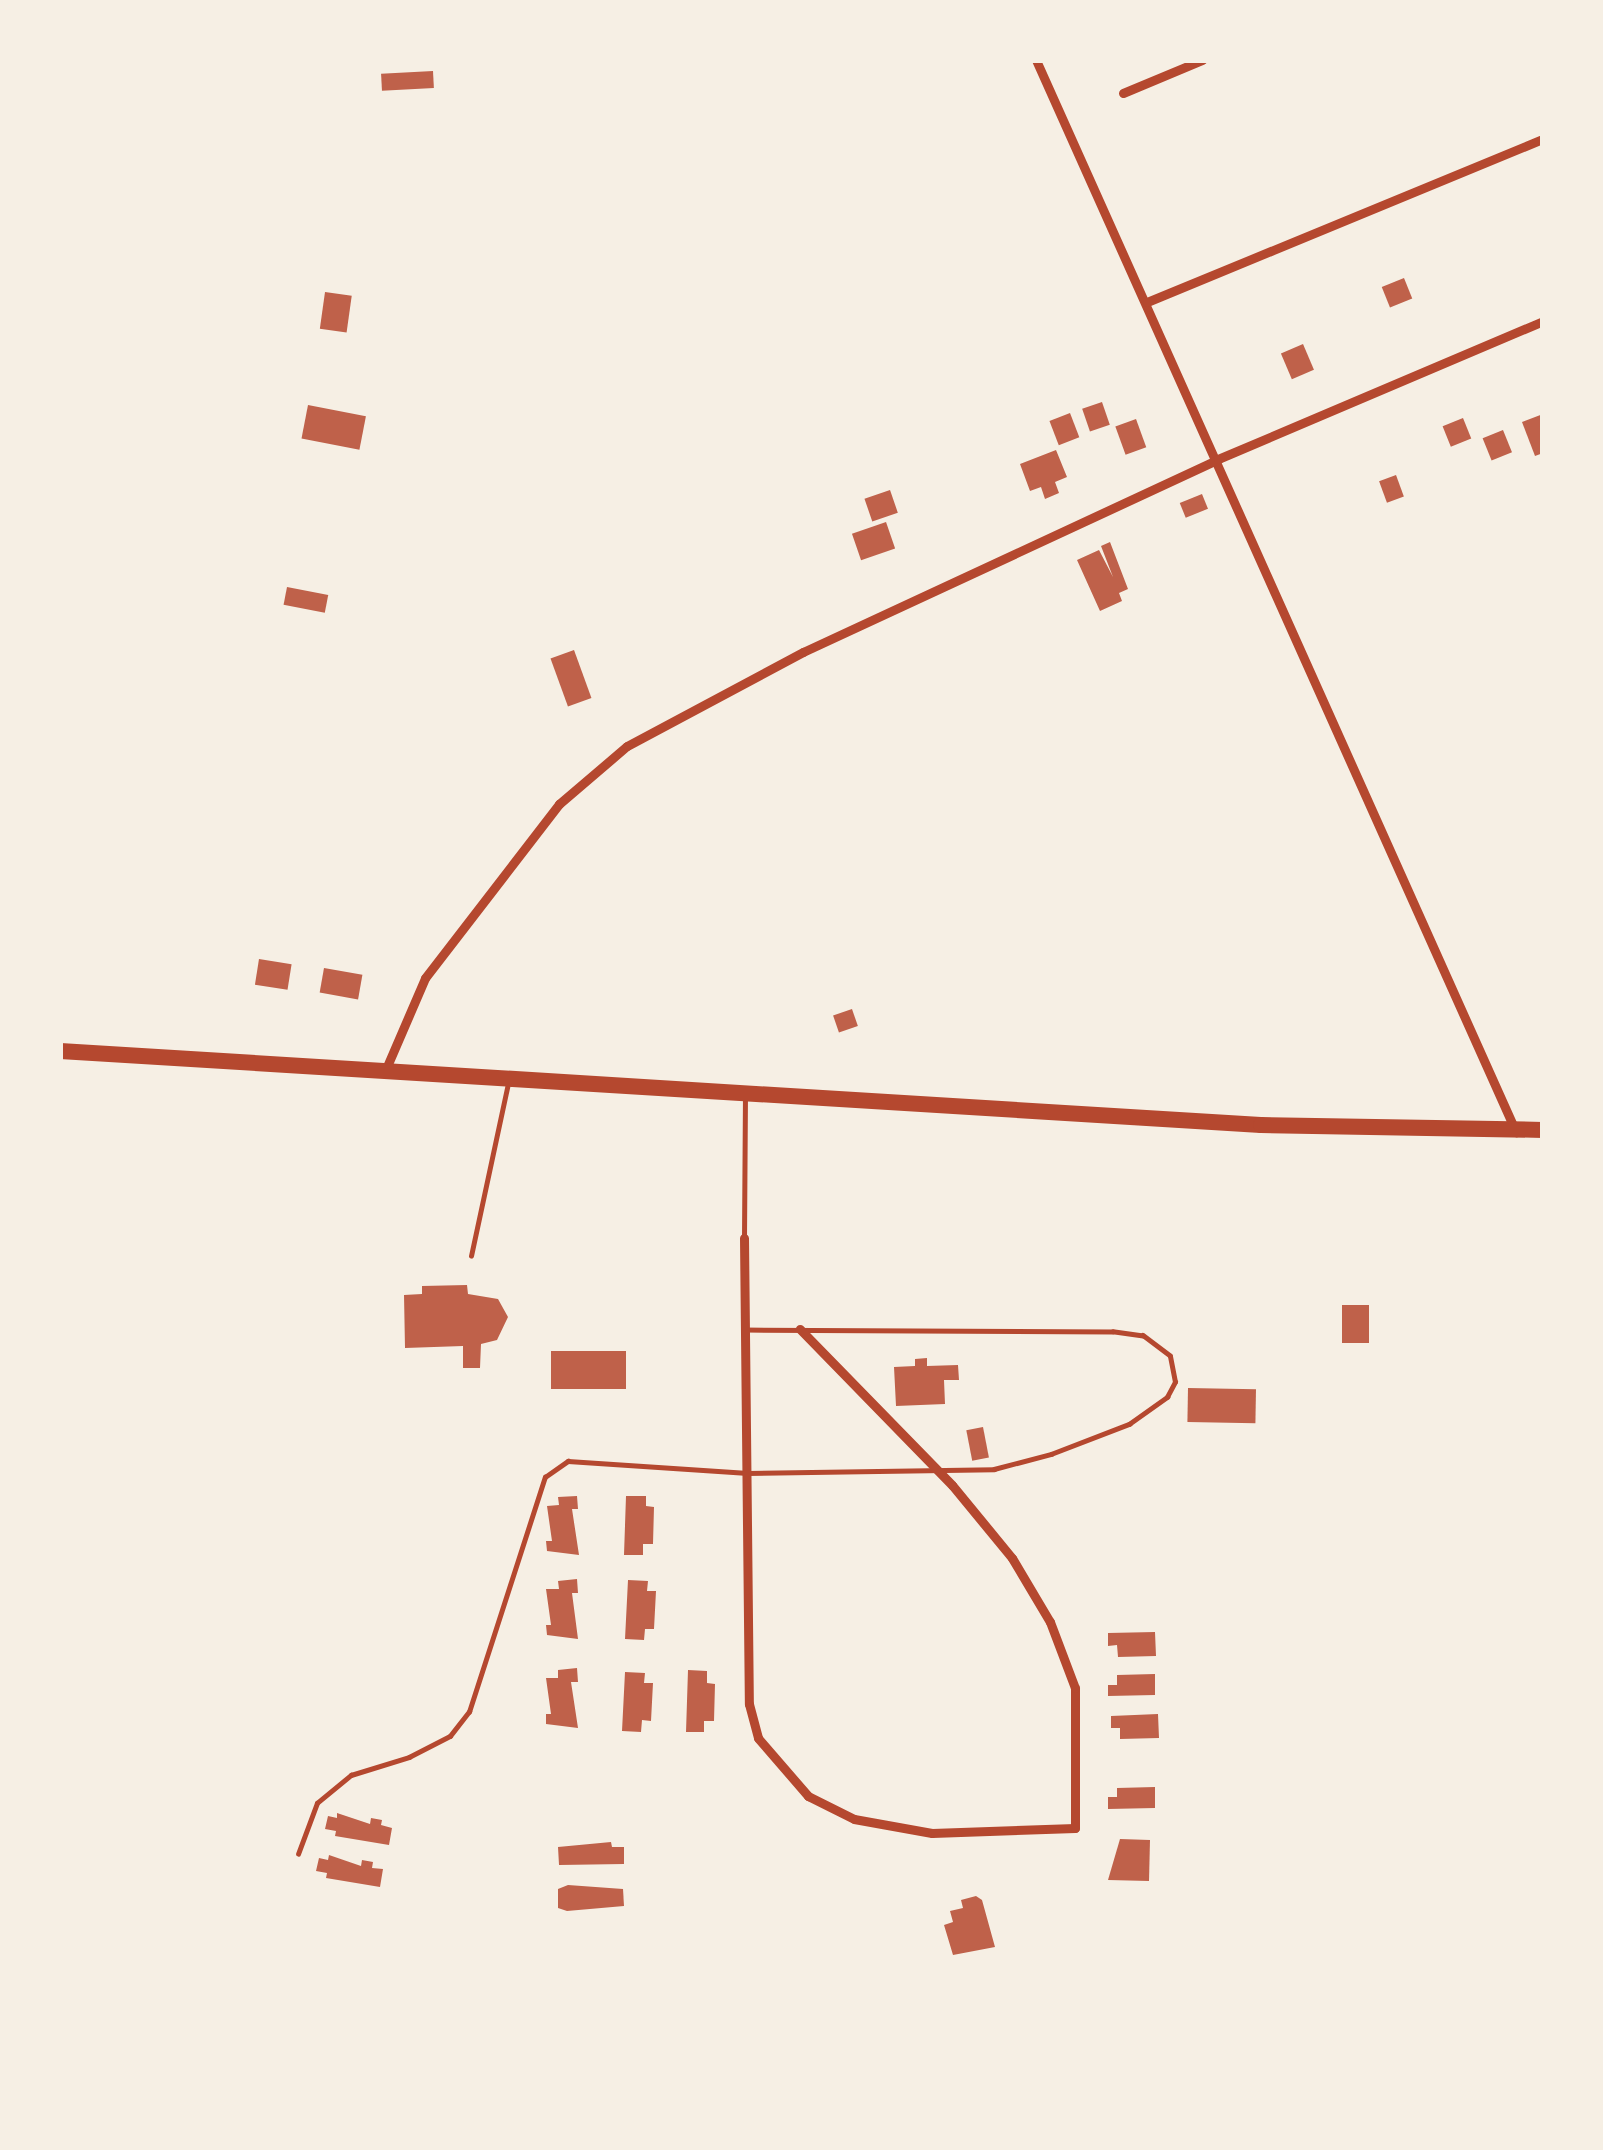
<!DOCTYPE html>
<style>
body{margin:0}
#map{position:relative;width:1603px;height:2150px;overflow:hidden;background:#f6efe4;font-family:"Asap Condensed",sans-serif}
div>[style]{position:absolute}
[style*='--x']{left:calc(var(--x)*1px);top:calc(var(--y)*1px);width:calc(var(--w)*1px);rotate:calc(var(--a)*1deg)}
.building>*{inset:0;background:#bf614a;transform-origin:0 0}
.service>*{height:4.5px;margin:-2.25px;padding:0 2.25px;transform-origin:2.25px;border-radius:2.25px;background:#b5482f}
.minor>*{height:9px;margin:-4.5px;padding:0 4.5px;transform-origin:4.5px;border-radius:4.5px;background:#b5482f}
.trunk>*{height:16px;margin:-8px;padding:0 8px;transform-origin:8px;border-radius:8px;background:#b5482f}
span{translate:-50% -50%;white-space:nowrap;text-align:center;line-height:1.15;-webkit-text-stroke:9px #f6efe4;paint-order:stroke}
.frame{position:absolute;inset:0;border:63px solid #f6efe4;pointer-events:none}
</style>
<div id="map">
<div class="building">
<i style="left:433px;top:71px;width:17px;height:52px;rotate:87deg"></i>
<i style="left:1404px;top:278px;width:22px;height:24px;rotate:68deg"></i>
<i style="left:325px;top:292px;width:27px;height:37px;rotate:8deg"></i>
<i style="left:1303px;top:344px;width:28px;height:24px;rotate:67deg"></i>
<i style="left:1102px;top:402px;width:24px;height:21px;rotate:71deg"></i>
<i style="left:308px;top:405px;width:59px;height:34px;rotate:11deg"></i>
<i style="left:1070px;top:413px;width:26px;height:22px;rotate:69deg"></i>
<i style="clip-path:polygon(1543px 414px,1543px 453px,1535px 456px,1522px 422px)"></i>
<i style="left:1463px;top:418px;width:22px;height:22px;rotate:68deg"></i>
<i style="left:1136px;top:419px;width:30px;height:22px;rotate:70deg"></i>
<i style="left:1503px;top:430px;width:24px;height:22px;rotate:68deg"></i>
<i style="clip-path:polygon(1056px 450px,1067px 477px,1055px 482px,1059px 493px,1045px 499px,1041px 487px,1030px 491px,1020px 464px)"></i>
<i style="left:1396px;top:475px;width:23px;height:18px;rotate:70deg"></i>
<i style="left:890px;top:490px;width:24px;height:27px;rotate:71deg"></i>
<i style="left:1202px;top:494px;width:16px;height:24px;rotate:68deg"></i>
<i style="left:886px;top:522px;width:28px;height:36px;rotate:71deg"></i>
<i style="clip-path:polygon(1110px 542px,1128px 589px,1119px 593px,1122px 601px,1100px 611px,1077px 560px,1099px 550px,1113px 577px,1101px 546px)"></i>
<i style="left:287px;top:587px;width:42px;height:18px;rotate:11deg"></i>
<i style="left:574px;top:650px;width:51px;height:25px;rotate:70deg"></i>
<i style="left:259px;top:959px;width:33px;height:26px;rotate:9deg"></i>
<i style="left:324px;top:968px;width:39px;height:25px;rotate:10deg"></i>
<i style="left:852px;top:1009px;width:18px;height:20px;rotate:71deg"></i>
<i style="clip-path:polygon(467px 1285px,468px 1294px,498px 1299px,508px 1317px,497px 1340px,481px 1344px,480px 1368px,463px 1368px,463px 1346px,405px 1348px,404px 1295px,422px 1294px,422px 1286px)"></i>
<i style="left:1342px;top:1305px;width:27px;height:38px"></i>
<i style="left:551px;top:1351px;width:75px;height:38px"></i>
<i style="clip-path:polygon(927px 1358px,927px 1366px,958px 1365px,959px 1380px,944px 1380px,945px 1404px,896px 1406px,894px 1367px,915px 1366px,915px 1359px)"></i>
<i style="left:1188px;top:1388px;width:68px;height:34px;rotate:1deg"></i>
<i style="left:983px;top:1427px;width:31px;height:17px;rotate:79deg"></i>
<i style="clip-path:polygon(577px 1496px,578px 1509px,572px 1509px,579px 1555px,547px 1551px,546px 1541px,552px 1541px,547px 1506px,559px 1505px,558px 1497px)"></i>
<i style="clip-path:polygon(626px 1496px,646px 1496px,646px 1506px,654px 1507px,653px 1544px,643px 1544px,643px 1555px,624px 1555px)"></i>
<i style="clip-path:polygon(577px 1579px,578px 1593px,572px 1593px,578px 1639px,547px 1635px,546px 1625px,551px 1625px,546px 1589px,559px 1589px,558px 1581px)"></i>
<i style="clip-path:polygon(628px 1580px,648px 1581px,647px 1591px,656px 1591px,654px 1629px,645px 1629px,644px 1640px,625px 1639px)"></i>
<i style="clip-path:polygon(1155px 1632px,1156px 1656px,1118px 1657px,1117px 1645px,1108px 1646px,1108px 1633px)"></i>
<i style="clip-path:polygon(577px 1668px,578px 1682px,571px 1682px,578px 1728px,546px 1724px,546px 1714px,551px 1714px,546px 1678px,558px 1678px,558px 1670px)"></i>
<i style="clip-path:polygon(688px 1670px,707px 1671px,707px 1683px,715px 1684px,714px 1721px,704px 1721px,704px 1732px,686px 1732px)"></i>
<i style="clip-path:polygon(625px 1672px,645px 1673px,644px 1683px,653px 1683px,651px 1721px,642px 1720px,641px 1732px,622px 1731px)"></i>
<i style="clip-path:polygon(1155px 1674px,1155px 1695px,1108px 1696px,1108px 1685px,1117px 1685px,1117px 1675px)"></i>
<i style="clip-path:polygon(1158px 1714px,1159px 1738px,1120px 1739px,1120px 1728px,1111px 1728px,1111px 1716px)"></i>
<i style="clip-path:polygon(1155px 1787px,1155px 1808px,1108px 1809px,1108px 1797px,1117px 1797px,1117px 1788px)"></i>
<i style="clip-path:polygon(337px 1813px,370px 1824px,371px 1818px,382px 1820px,381px 1825px,392px 1828px,389px 1845px,335px 1836px,336px 1831px,325px 1829px,328px 1816px,337px 1818px)"></i>
<i style="clip-path:polygon(1120px 1839px,1150px 1840px,1149px 1881px,1108px 1880px)"></i>
<i style="clip-path:polygon(611px 1842px,612px 1847px,624px 1847px,624px 1864px,559px 1865px,558px 1847px)"></i>
<i style="clip-path:polygon(329px 1855px,361px 1866px,362px 1860px,373px 1862px,372px 1868px,383px 1869px,380px 1887px,326px 1878px,327px 1873px,316px 1871px,319px 1858px,328px 1860px)"></i>
<i style="clip-path:polygon(568px 1885px,623px 1889px,624px 1906px,567px 1911px,558px 1908px,558px 1889px)"></i>
<i style="clip-path:polygon(976px 1896px,982px 1900px,995px 1947px,953px 1955px,944px 1925px,953px 1922px,950px 1911px,963px 1908px,961px 1900px)"></i>
</div>
<div class="service">
<i style="--x:744;--y:1237;--w:138;--a:-89.6"></i>
<i style="--x:471;--y:1256;--w:176;--a:-77.9"></i>
<i style="--x:298;--y:1854;--w:54;--a:-69.6"></i>
<i style="--x:317;--y:1803;--w:44;--a:-39.5"></i>
<i style="--x:351;--y:1775;--w:61;--a:-17.2"></i>
<i style="--x:409;--y:1757;--w:46;--a:-27.1"></i>
<i style="--x:450;--y:1736;--w:31;--a:-52"></i>
<i style="--x:469;--y:1712;--w:247;--a:-72.1"></i>
<i style="--x:545;--y:1477;--w:28;--a:-35"></i>
<i style="--x:568;--y:1461;--w:180;--a:3.8"></i>
<i style="--x:748;--y:1473;--w:246;--a:-0.9"></i>
<i style="--x:994;--y:1469;--w:59;--a:-14.7"></i>
<i style="--x:1051;--y:1454;--w:84;--a:-21"></i>
<i style="--x:1129;--y:1424;--w:47;--a:-35.4"></i>
<i style="--x:1167;--y:1397;--w:17;--a:-62"></i>
<i style="--x:1175;--y:1382;--w:26;--a:-101"></i>
<i style="--x:1170;--y:1356;--w:34;--a:-143"></i>
<i style="--x:1143;--y:1336;--w:30;--a:-172"></i>
<i style="--x:1113;--y:1332;--w:368;--a:-179.7"></i>
</div>
<div class="minor">
<i style="--x:1036;--y:60;--w:1175;--a:65.88"></i>
<i style="--x:1123;--y:93;--w:86;--a:-22.7"></i>
<i style="--x:1147;--y:302;--w:428;--a:-22.4"></i>
<i style="--x:385;--y:1071;--w:101;--a:-66.7"></i>
<i style="--x:425;--y:978;--w:220;--a:-52.4"></i>
<i style="--x:559;--y:804;--w:89;--a:-40.5"></i>
<i style="--x:627;--y:746;--w:200;--a:-28.1"></i>
<i style="--x:803;--y:652;--w:458;--a:-24.9"></i>
<i style="--x:1218;--y:459;--w:353;--a:-23"></i>
<i style="--x:744;--y:1238;--w:466;--a:89.4"></i>
<i style="--x:749;--y:1704;--w:35;--a:75"></i>
<i style="--x:758;--y:1738;--w:77;--a:49.2"></i>
<i style="--x:808;--y:1796;--w:51;--a:26.6"></i>
<i style="--x:854;--y:1819;--w:79;--a:10.2"></i>
<i style="--x:932;--y:1833;--w:143;--a:-2"></i>
<i style="--x:1075;--y:1828;--w:140;--a:-90"></i>
<i style="--x:1075;--y:1688;--w:71;--a:-110.7"></i>
<i style="--x:1050;--y:1622;--w:74;--a:-120.7"></i>
<i style="--x:1012;--y:1558;--w:94;--a:-129.4"></i>
<i style="--x:952;--y:1485;--w:218;--a:-134.3"></i>
</div>
<div class="trunk">
<i style="--x:60;--y:1051;--w:1203;--a:3.53"></i>
<i style="--x:1261;--y:1125;--w:282;--a:1"></i>
</div>
<div class="frame"></div>
</div>
